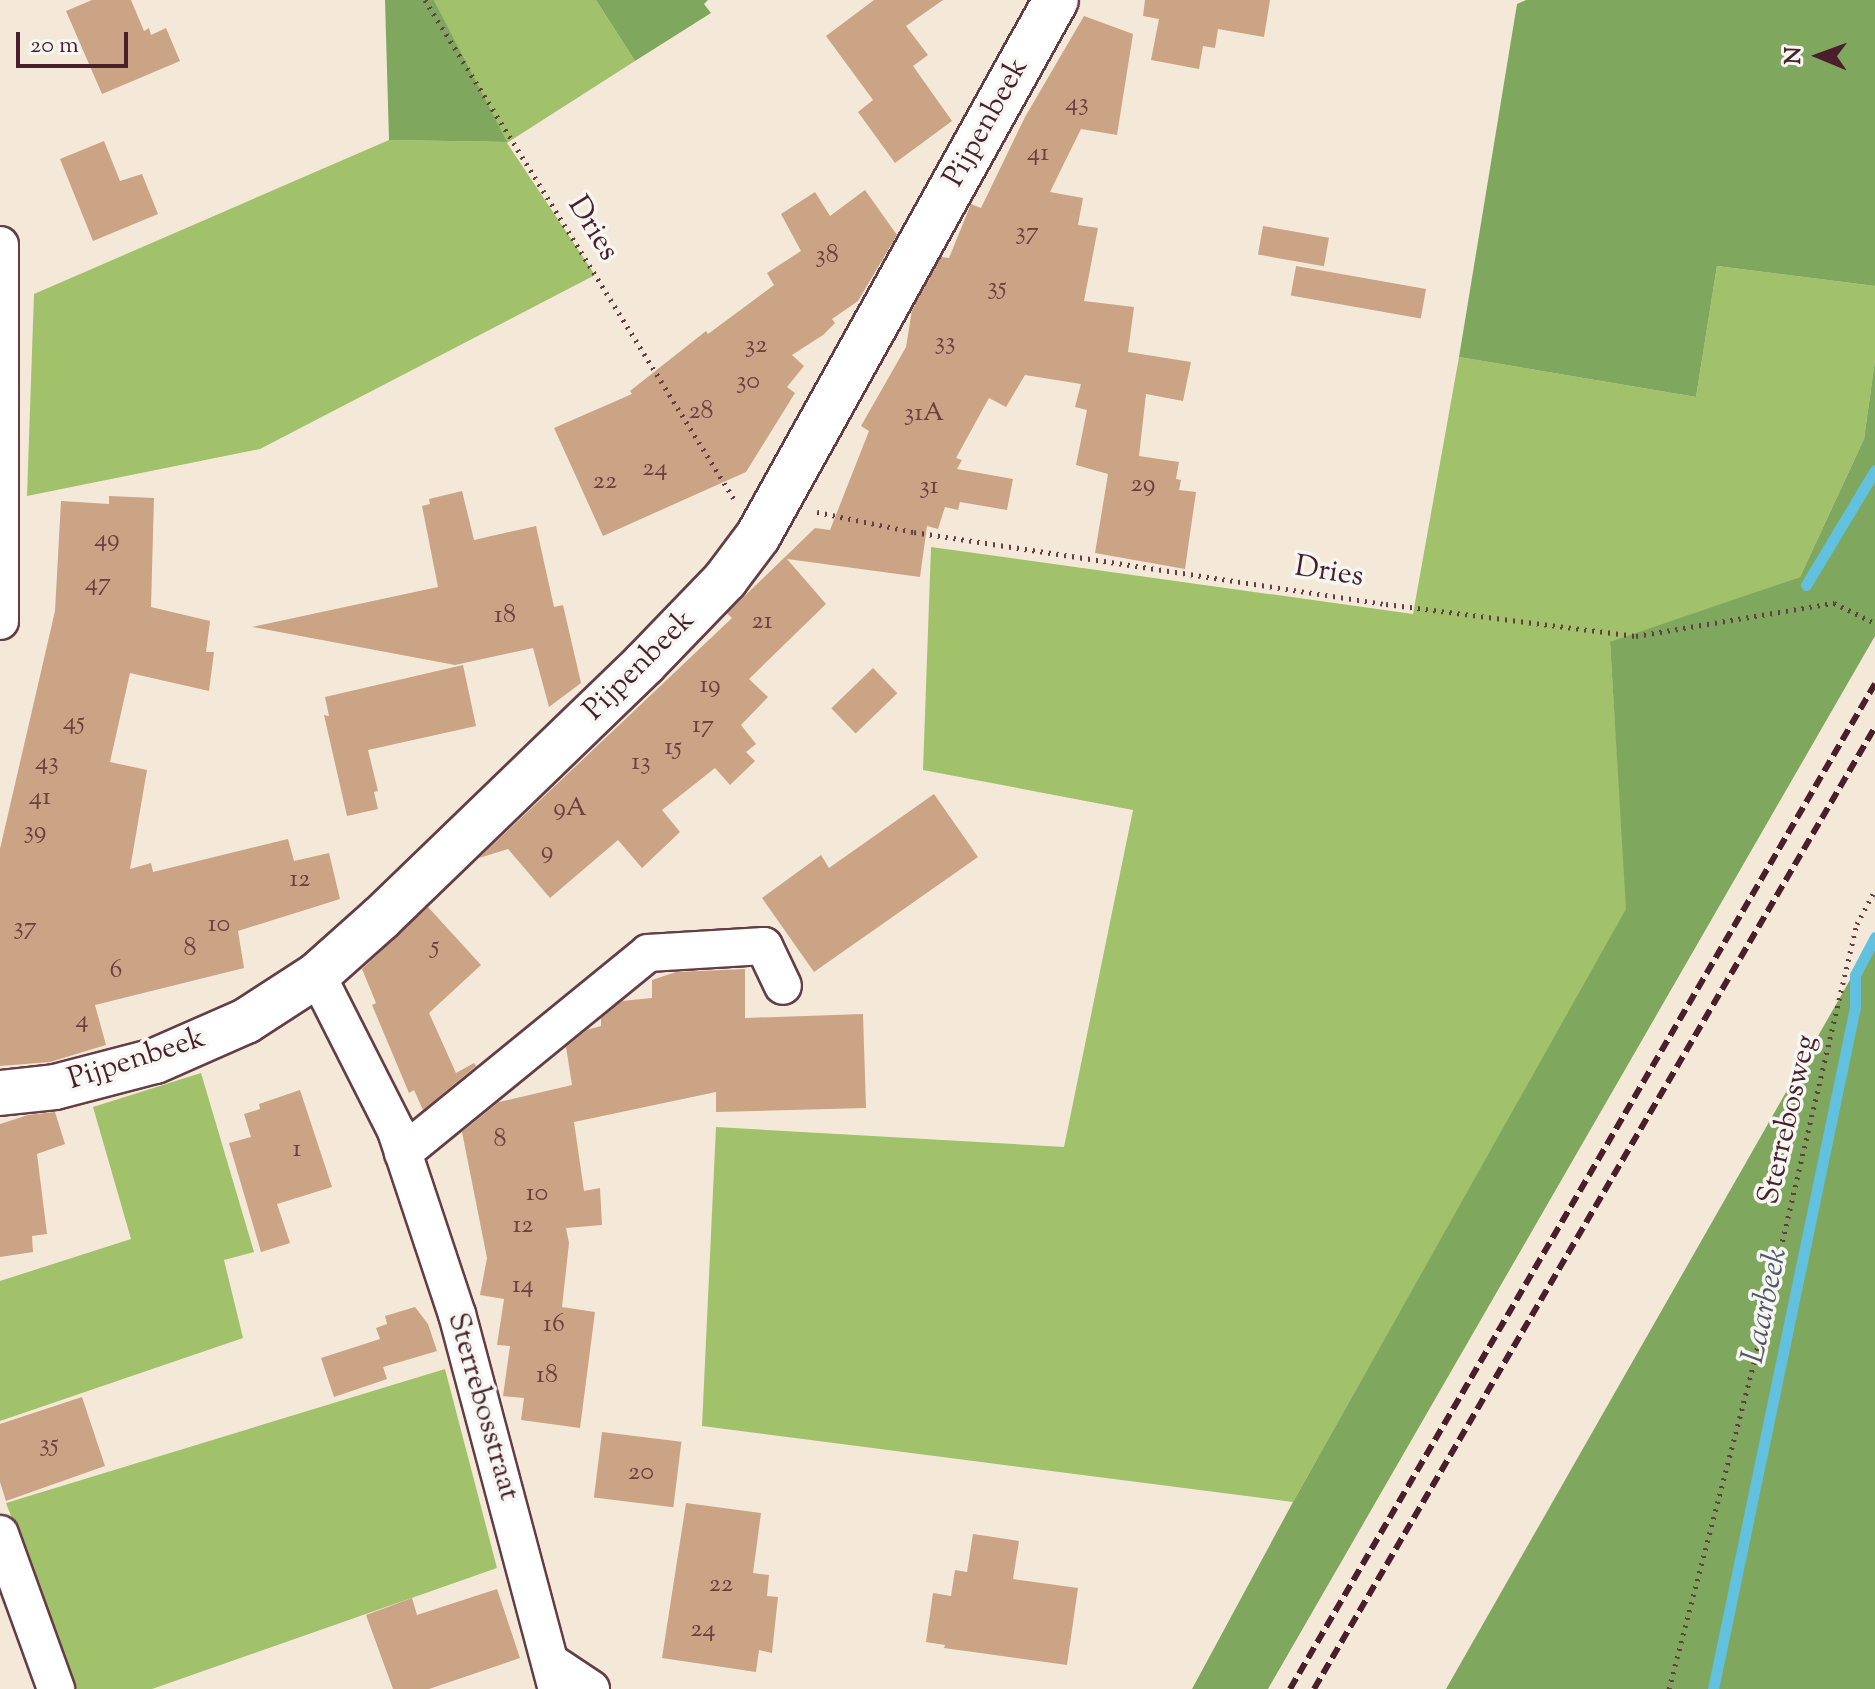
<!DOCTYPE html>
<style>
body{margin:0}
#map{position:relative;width:1875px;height:1689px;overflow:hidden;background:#f4e9d9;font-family:"Sorts Mill Goudy",serif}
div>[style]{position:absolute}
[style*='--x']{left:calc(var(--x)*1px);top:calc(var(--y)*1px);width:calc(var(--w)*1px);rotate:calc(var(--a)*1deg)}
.green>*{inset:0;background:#a1c16a}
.forest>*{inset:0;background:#80a75e}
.stream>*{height:11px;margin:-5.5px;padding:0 5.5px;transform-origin:5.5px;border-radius:5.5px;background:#61c1df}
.building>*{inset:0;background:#caa484;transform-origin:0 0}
.path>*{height:5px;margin-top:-2.5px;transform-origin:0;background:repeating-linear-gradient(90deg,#643d45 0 2px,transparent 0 8px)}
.roads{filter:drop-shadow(2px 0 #643d45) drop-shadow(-2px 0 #643d45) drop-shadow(0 2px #643d45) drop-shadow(0 -2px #643d45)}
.minor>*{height:36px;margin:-18px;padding:0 18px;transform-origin:18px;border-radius:18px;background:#fff}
.tertiary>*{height:44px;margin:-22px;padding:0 22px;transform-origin:22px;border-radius:22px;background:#fff}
.rail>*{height:6px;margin-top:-3px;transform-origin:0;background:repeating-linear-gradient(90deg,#4a1f2b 0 12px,transparent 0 18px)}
span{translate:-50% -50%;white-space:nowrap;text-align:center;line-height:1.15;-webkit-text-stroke:7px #f6f6f2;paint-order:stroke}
.number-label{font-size:26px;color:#6a4041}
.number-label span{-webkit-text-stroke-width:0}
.street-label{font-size:30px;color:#4a1f2b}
.water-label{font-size:32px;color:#52586a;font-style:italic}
.north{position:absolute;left:1779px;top:16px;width:80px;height:80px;-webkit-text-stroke:6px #f6f6f2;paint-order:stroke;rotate:271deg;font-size:22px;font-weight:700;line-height:32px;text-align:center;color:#4a1f2b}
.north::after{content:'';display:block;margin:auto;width:28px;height:36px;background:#4a1f2b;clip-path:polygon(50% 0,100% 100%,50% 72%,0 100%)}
.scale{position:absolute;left:16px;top:32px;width:112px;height:36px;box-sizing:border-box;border:4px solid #4a1f2b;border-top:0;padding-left:10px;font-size:24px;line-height:28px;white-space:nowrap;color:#4a1f2b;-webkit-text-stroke:6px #f6f6f2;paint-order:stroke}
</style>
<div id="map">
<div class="green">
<i style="clip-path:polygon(434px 0,596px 0,635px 61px,507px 143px,595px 275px,260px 449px,27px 496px,34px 294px,389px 140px,506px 142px)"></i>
<i style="clip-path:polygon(1717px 266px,1875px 286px,1875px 360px,1864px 439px,1800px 577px,1610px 643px,1627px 909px,1293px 1502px,702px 1426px,716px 1127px,1064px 1147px,1133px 810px,923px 770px,931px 547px,1413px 614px,1459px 357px,1696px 397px)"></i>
<i style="clip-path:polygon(201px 1073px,254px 1252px,224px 1260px,243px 1338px,0 1421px,0 1281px,131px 1239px,93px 1107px)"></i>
<i style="clip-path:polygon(445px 1369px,497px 1568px,152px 1689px,77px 1689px,6px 1503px)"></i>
</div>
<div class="forest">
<i style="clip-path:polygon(385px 0,434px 0,507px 142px,389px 140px)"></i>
<i style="clip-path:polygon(596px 0,708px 0,704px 4px,711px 13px,635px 61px)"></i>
<i style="clip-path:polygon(1526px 0,1875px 0,1875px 286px,1717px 266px,1696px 397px,1459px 357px,1517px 4px)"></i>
<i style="clip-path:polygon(1875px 360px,1875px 636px,1268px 1689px,1192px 1689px,1293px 1502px,1626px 909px,1610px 642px,1800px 577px,1864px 439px)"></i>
<i style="clip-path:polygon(1875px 936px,1875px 1689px,1446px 1689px)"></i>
</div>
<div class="stream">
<i style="--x:1806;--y:585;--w:134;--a:-59"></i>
<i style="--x:1713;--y:1689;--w:697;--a:-78.24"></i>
<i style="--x:1855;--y:1007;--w:32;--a:-90"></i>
<i style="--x:1855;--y:975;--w:43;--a:-62.2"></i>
</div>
<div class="building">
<i style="clip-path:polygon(92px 0,131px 0,144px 31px,149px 28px,151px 35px,166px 28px,180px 61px,102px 94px,66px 11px)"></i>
<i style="clip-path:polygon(874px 0,943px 0,906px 26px,928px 55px,913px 66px,952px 121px,895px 163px,858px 112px,873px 100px,826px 36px)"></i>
<i style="clip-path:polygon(1145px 0,1270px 0,1264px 37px,1218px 29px,1215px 48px,1203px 46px,1199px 69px,1151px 60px,1159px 19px,1143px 16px)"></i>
<i style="clip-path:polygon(1084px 16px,1133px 34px,1117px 135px,1081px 129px,1050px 192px,1083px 198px,1078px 225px,1098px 228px,1084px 301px,1134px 307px,1128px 352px,1191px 362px,1183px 401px,1146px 394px,1139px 456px,1179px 462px,1176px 479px,1181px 480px,1179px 490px,1196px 492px,1185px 569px,1095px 553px,1108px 474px,1076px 465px,1087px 410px,1075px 407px,1081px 384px,1025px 375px,1006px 407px,989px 398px,956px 458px,962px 460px,957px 469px,1013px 479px,1007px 510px,960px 502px,958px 510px,945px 507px,938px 529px,927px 526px,920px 577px,787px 559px,826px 604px,749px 679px,768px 697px,741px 725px,756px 744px,746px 752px,755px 761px,730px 785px,715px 768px,662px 810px,680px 832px,642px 868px,618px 840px,550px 898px,508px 849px,479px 858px,732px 618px,727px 613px,815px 528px,830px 530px,869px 431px,861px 426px,906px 347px,912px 310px,941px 257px,949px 258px,971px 204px,981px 208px,1025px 117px)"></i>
<i style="clip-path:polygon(104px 141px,120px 181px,142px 174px,158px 214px,93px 241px,60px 159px)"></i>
<i style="clip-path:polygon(865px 190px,897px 235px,858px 301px,832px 319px,835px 323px,823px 335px,792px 355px,804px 366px,787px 387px,795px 393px,746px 472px,603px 536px,554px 428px,632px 394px,630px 391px,706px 331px,708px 334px,774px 285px,767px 273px,801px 251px,781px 214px,815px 192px,830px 216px)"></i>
<i style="left:1263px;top:226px;width:67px;height:29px;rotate:10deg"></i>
<i style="left:1296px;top:266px;width:132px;height:30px;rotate:10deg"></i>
<i style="clip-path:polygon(462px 491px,474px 540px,536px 526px,554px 607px,563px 605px,581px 683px,549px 707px,533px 648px,455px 665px,252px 627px,438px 587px,422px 506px,430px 504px,429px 499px)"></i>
<i style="clip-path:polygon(109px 496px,154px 498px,151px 607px,210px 621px,206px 652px,214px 652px,209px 691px,130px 673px,110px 762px,147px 770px,130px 869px,151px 863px,153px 872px,288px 839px,294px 861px,329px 853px,340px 899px,238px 931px,244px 968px,95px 1005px,106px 1045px,50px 1062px,0 1066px,0 849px,55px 611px,61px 501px,109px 504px)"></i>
<i style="clip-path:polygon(463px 665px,476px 726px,368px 750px,378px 791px,374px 792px,378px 809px,347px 816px,324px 715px,329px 716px,325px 697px)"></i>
<i style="left:873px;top:668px;width:35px;height:58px;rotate:46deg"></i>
<i style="clip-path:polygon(934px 794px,978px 857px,814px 972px,762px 898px,821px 855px,829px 868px)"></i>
<i style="clip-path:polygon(428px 907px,481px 965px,429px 1013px,456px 1073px,474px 1063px,476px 1066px,423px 1110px,414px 1090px,409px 1093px,372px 1005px,376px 1003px,362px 969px)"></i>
<i style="clip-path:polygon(745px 969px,745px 1018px,863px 1014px,866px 1108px,716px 1112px,716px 1092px,574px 1122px,584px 1191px,600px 1188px,602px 1225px,566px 1228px,569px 1243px,562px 1307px,595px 1312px,580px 1428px,521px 1420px,524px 1398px,503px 1396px,510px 1346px,497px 1345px,504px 1299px,480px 1295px,487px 1258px,462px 1132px,499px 1102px,572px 1085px,566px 1047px,587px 1030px,601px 1026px,601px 1018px,622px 1001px,652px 998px,652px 980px,676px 972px)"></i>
<i style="clip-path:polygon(300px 1090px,332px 1187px,277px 1204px,290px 1243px,261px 1252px,229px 1143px,251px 1137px,244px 1114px,260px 1109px,259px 1104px)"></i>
<i style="clip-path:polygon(55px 1112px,65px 1144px,37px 1154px,47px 1234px,32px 1236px,33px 1252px,0 1257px,0 1124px,28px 1115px)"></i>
<i style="clip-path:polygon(415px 1307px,428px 1324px,437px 1351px,383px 1367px,387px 1379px,334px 1397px,321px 1358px,380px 1339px,376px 1328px,387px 1324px,385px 1316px)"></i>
<i style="clip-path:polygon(82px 1397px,105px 1466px,6px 1501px,0 1482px,0 1424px)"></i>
<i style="left:602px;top:1432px;width:80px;height:66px;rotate:7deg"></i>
<i style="clip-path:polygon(686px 1503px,761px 1513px,753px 1573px,769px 1575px,767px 1596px,778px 1597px,772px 1653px,759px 1650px,756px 1672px,662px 1658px)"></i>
<i style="clip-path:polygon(973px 1534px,1019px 1541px,1013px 1579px,1078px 1588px,1067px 1665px,944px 1648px,945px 1645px,926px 1642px,933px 1593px,951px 1596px,955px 1570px,967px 1572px)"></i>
<i style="clip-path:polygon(497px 1589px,520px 1658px,429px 1689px,393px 1689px,366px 1615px,412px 1598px,417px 1615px)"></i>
</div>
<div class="path">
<i style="--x:425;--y:0;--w:587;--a:58.23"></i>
<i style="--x:817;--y:512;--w:99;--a:11.7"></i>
<i style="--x:914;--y:532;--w:477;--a:8.7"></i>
<i style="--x:1386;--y:604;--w:252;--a:7.3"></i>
<i style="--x:1636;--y:636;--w:201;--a:-9.5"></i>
<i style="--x:1834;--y:603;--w:46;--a:26"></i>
<i style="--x:1669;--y:1689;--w:342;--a:-75.4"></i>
<i style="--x:1755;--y:1358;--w:446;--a:-76.8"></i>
<i style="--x:1857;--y:924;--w:38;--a:-62"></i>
</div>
<div class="roads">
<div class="minor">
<i style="--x:0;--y:245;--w:376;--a:90"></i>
<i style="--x:317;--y:975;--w:175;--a:63.1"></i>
<i style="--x:396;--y:1131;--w:193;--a:71.6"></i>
<i style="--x:457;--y:1314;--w:388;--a:75.1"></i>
<i style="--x:403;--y:1153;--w:316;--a:-39.2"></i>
<i style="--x:648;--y:953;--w:116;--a:-3.5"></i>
<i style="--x:764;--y:946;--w:44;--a:64.6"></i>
<i style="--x:0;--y:1534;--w:165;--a:70.1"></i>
<i style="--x:552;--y:1663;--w:47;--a:33.7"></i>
</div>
<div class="tertiary">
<i style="--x:0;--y:1093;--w:55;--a:-6.2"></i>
<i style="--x:55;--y:1087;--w:103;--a:-14.6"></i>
<i style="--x:155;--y:1061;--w:99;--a:-23.7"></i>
<i style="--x:246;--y:1021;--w:85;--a:-32.9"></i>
<i style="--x:317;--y:975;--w:86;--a:-41.7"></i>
<i style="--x:381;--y:918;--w:366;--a:-44"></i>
<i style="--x:644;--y:664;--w:117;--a:-46"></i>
<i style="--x:725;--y:580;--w:55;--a:-53.1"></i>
<i style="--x:758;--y:536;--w:613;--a:-60.93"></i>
</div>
</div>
<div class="rail">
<i style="--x:1290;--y:1689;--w:1163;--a:-59.8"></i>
<i style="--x:1314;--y:1689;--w:1114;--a:-59.75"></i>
</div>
<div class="number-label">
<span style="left:1077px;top:104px">43</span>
<span style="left:1038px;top:154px">41</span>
<span style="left:1027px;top:233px">37</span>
<span style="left:827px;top:256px">38</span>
<span style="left:997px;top:288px">35</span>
<span style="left:945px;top:343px">33</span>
<span style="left:756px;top:346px">32</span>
<span style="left:748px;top:382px">30</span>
<span style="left:701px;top:412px">28</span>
<span style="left:924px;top:414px">31A</span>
<span style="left:655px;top:469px">24</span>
<span style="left:605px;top:482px">22</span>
<span style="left:1143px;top:485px">29</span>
<span style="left:929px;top:487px">31</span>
<span style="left:107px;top:540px">49</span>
<span style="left:98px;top:584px">47</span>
<span style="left:505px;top:616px">18</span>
<span style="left:762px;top:622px">21</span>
<span style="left:710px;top:686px">19</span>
<span style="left:74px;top:723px">45</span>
<span style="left:703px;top:726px">17</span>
<span style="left:673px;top:748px">15</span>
<span style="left:47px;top:763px">43</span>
<span style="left:641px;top:763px">13</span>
<span style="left:40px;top:798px">41</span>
<span style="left:570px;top:809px">9A</span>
<span style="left:35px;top:832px">39</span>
<span style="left:547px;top:852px">9</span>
<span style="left:300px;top:880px">12</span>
<span style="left:219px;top:925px">10</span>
<span style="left:25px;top:928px">37</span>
<span style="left:435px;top:947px">5</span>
<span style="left:190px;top:949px">8</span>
<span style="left:116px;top:971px">6</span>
<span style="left:82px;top:1021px">4</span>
<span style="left:500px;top:1140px">8</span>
<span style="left:297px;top:1150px">1</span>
<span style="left:537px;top:1194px">10</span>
<span style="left:523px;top:1226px">12</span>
<span style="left:523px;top:1286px">14</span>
<span style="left:554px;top:1325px">16</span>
<span style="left:547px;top:1376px">18</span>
<span style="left:49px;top:1445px">35</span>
<span style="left:641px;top:1473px">20</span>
<span style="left:721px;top:1585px">22</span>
<span style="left:703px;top:1630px">24</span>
</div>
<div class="street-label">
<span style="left:987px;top:123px;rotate:-61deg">Pijpenbeek</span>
<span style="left:592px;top:229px;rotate:58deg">Dries</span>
<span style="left:1329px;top:573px;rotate:9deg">Dries</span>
<span style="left:640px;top:666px;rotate:-45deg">Pijpenbeek</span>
<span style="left:137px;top:1060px;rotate:-18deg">Pijpenbeek</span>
<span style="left:1789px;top:1120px;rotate:-77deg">Sterrebosweg</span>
<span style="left:482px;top:1407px;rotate:74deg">Sterrebosstraat</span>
</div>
<div class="water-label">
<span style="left:1766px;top:1306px;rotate:-78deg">Laarbeek</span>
</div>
<div class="north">N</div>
<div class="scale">20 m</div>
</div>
